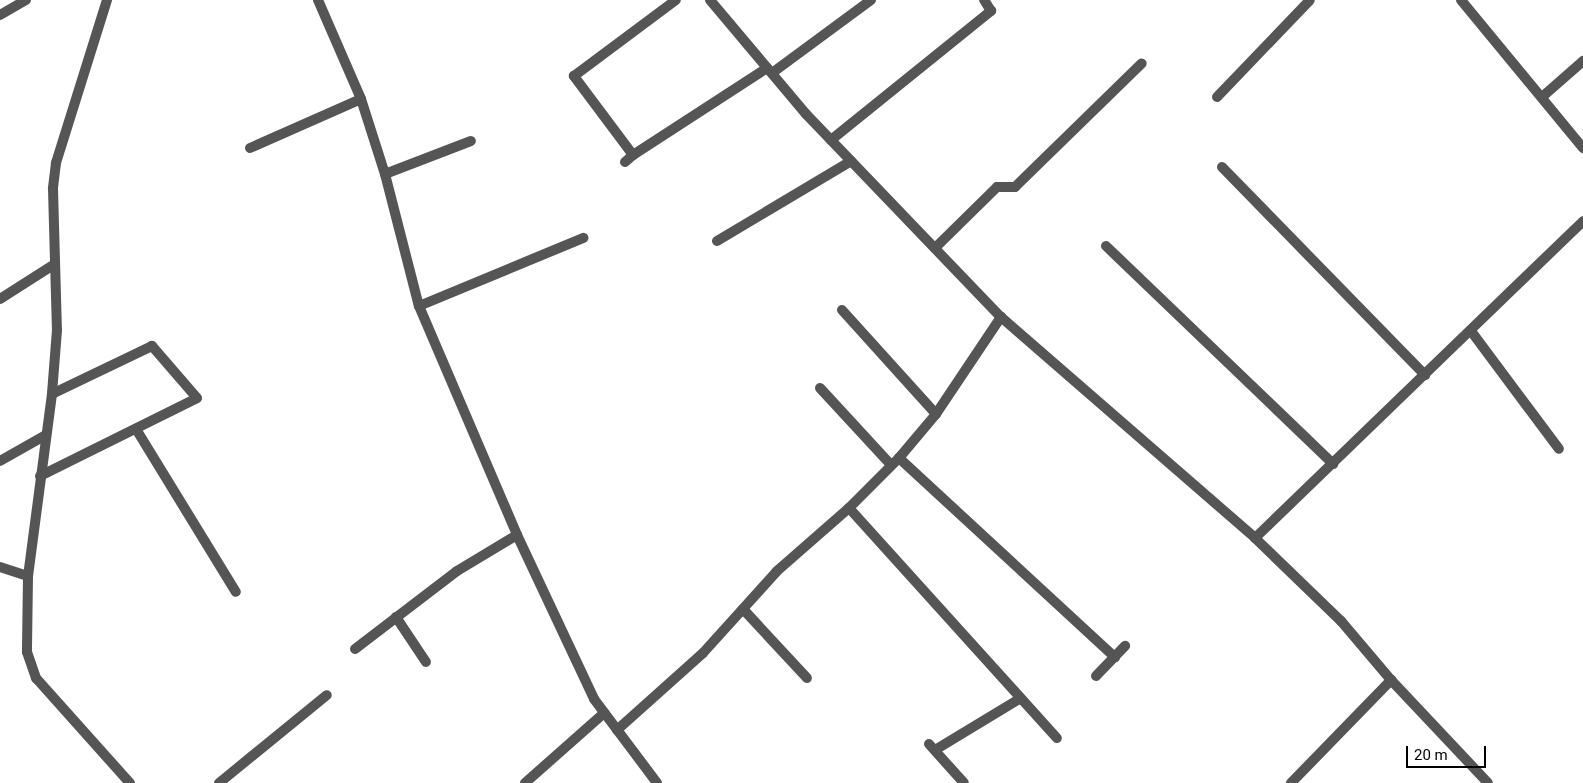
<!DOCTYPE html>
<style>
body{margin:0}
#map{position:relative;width:1583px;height:783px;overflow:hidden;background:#fff;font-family:Roboto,sans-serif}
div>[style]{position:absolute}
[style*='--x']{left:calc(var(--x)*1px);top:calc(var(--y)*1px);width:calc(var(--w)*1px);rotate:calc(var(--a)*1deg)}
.street>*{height:10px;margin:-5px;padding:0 5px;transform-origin:5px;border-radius:5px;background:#555}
span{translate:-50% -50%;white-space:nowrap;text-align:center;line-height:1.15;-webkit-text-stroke:5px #fff;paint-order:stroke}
.scale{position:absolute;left:1406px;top:746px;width:80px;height:22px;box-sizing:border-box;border:2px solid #000;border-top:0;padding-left:6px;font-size:15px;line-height:18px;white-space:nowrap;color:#000;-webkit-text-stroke:4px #fff;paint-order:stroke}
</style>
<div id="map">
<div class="street">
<i style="--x:107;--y:0;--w:171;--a:107.4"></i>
<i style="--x:56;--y:163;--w:26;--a:97"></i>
<i style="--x:53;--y:189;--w:141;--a:88.4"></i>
<i style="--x:57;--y:330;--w:64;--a:94.5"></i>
<i style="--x:52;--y:394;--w:184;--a:97.5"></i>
<i style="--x:28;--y:576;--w:76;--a:90.8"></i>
<i style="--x:27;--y:652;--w:28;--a:71"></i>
<i style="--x:36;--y:678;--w:141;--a:48.2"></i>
<i style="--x:318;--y:0;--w:108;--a:66.5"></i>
<i style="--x:361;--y:99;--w:79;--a:72.3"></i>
<i style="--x:385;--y:174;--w:136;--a:75.6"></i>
<i style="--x:419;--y:306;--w:249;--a:66.8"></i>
<i style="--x:517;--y:535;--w:181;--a:64.8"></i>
<i style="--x:594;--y:699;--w:105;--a:53.1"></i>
<i style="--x:710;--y:0;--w:149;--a:49.9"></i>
<i style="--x:806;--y:114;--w:281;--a:46.2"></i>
<i style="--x:1001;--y:317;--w:337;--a:41"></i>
<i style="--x:1255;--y:538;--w:120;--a:44"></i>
<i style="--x:1341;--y:621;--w:77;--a:49.7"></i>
<i style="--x:1391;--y:680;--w:141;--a:46.7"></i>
<i style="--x:1461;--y:0;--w:192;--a:50.5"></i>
<i style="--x:0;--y:15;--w:30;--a:-30"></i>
<i style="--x:772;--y:73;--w:123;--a:-36.4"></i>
<i style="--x:1217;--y:97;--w:134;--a:-46.2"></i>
<i style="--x:1542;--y:97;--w:55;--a:-41.3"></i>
<i style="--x:831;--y:140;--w:206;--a:-38.9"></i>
<i style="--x:991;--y:11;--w:13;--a:-122"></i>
<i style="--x:250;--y:148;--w:121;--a:-23.8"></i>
<i style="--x:633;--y:155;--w:160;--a:-33"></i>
<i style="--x:625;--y:162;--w:11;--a:-41"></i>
<i style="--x:633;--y:155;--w:99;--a:-126.8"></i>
<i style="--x:574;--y:76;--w:127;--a:-36.7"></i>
<i style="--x:1222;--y:167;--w:291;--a:45.7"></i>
<i style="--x:385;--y:174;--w:92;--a:-21"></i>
<i style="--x:717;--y:241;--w:156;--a:-30.8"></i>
<i style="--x:1106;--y:246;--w:315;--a:43.8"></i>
<i style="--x:935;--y:248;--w:87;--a:-44.5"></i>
<i style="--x:997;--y:187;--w:18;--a:0"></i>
<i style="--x:1015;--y:187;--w:177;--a:-44.3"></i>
<i style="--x:0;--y:299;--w:65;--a:-32.5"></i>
<i style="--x:419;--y:306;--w:178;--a:-22.5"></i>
<i style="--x:842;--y:310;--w:140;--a:47.9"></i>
<i style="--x:1471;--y:331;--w:147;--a:53.3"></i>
<i style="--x:820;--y:388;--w:105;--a:47.3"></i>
<i style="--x:136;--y:429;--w:191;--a:58.5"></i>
<i style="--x:899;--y:458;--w:294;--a:42.7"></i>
<i style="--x:0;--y:461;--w:53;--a:-29.5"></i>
<i style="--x:40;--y:476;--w:175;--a:-26.4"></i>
<i style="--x:197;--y:398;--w:69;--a:-130.9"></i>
<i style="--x:152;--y:346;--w:111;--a:154.4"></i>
<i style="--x:849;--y:508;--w:310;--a:47.9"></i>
<i style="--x:1255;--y:538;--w:456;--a:-44"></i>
<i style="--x:0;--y:567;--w:29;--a:18"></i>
<i style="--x:743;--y:609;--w:94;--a:47.2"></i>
<i style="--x:396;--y:617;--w:54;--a:56.3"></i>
<i style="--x:355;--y:649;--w:128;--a:-37.4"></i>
<i style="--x:457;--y:571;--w:70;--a:-31"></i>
<i style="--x:1096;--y:676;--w:42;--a:-46"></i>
<i style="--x:617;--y:730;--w:115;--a:-41.8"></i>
<i style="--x:703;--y:653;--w:110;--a:-47.9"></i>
<i style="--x:777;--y:571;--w:96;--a:-41.2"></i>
<i style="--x:849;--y:508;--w:71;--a:-45"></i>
<i style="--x:899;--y:458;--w:57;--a:-49.9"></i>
<i style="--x:936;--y:414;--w:117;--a:-56.2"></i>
<i style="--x:929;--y:744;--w:52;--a:48.1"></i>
<i style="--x:935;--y:750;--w:100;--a:-31.2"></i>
<i style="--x:219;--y:783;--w:139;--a:-39.2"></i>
<i style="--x:525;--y:783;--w:106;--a:-41.5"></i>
<i style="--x:1291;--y:783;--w:144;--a:-45.8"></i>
</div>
<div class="scale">20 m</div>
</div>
